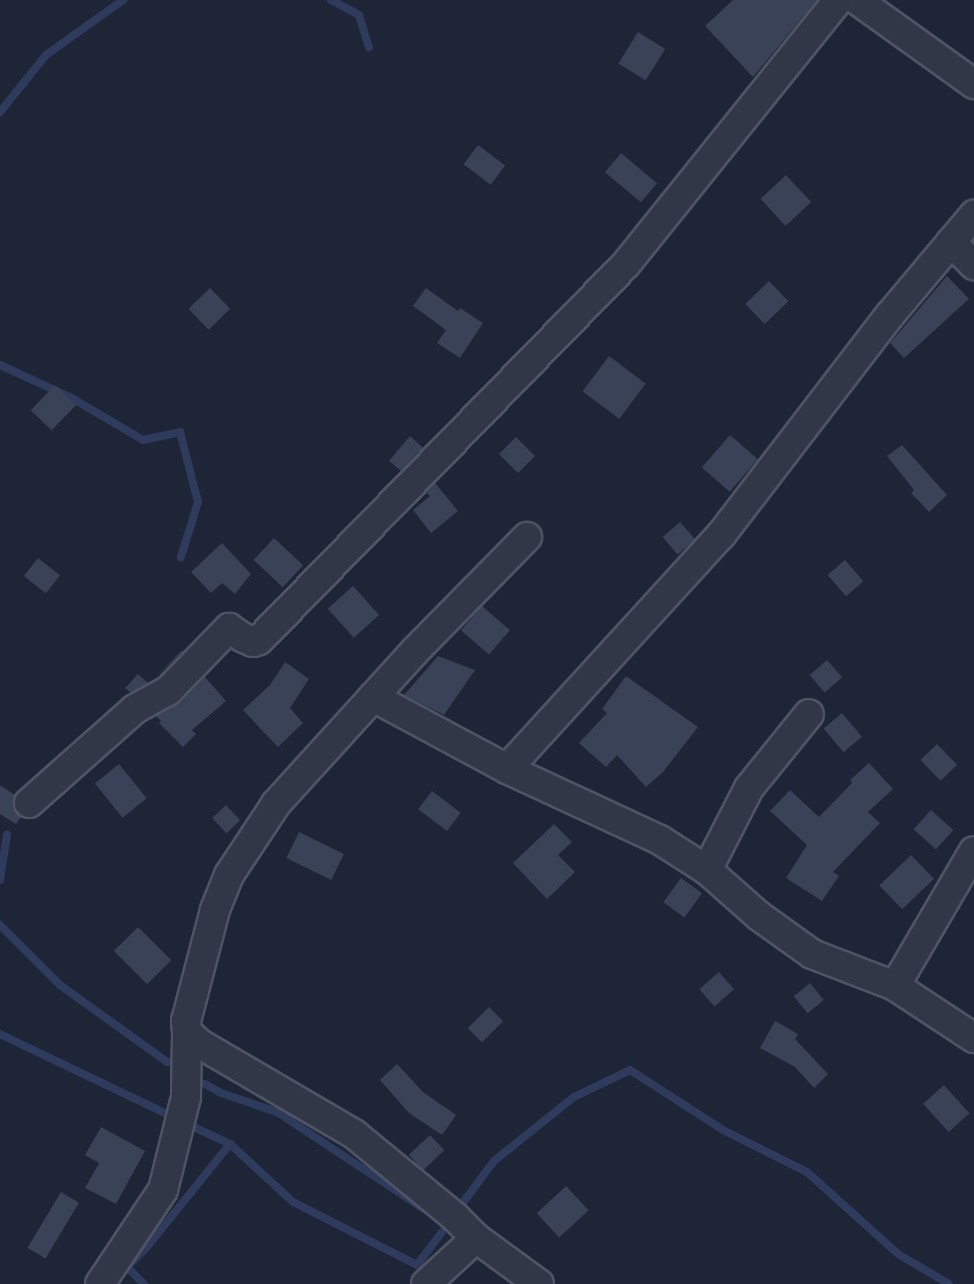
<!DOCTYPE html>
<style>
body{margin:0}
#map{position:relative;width:974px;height:1284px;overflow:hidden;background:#1e2536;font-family:Lato,sans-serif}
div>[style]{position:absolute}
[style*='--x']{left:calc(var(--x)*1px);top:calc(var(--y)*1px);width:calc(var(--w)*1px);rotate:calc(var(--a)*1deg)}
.stream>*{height:8px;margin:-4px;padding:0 4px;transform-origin:4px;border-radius:4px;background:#2e3b5c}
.building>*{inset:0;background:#394257;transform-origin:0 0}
.roads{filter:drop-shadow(2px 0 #4f5465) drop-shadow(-2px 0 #4f5465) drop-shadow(0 2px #4f5465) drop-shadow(0 -2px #4f5465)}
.minor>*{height:28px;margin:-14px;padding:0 14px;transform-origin:14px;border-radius:14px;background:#313747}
span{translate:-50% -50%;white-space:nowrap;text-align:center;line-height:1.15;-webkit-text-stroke:6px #171c2b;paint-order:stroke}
</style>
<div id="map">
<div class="stream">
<i style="--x:331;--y:0;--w:32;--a:28"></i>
<i style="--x:359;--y:15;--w:34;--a:73"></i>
<i style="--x:0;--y:112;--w:73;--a:-51.1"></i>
<i style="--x:46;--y:55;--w:95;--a:-35.5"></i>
<i style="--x:0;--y:365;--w:77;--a:24.6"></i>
<i style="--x:70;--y:397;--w:85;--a:30.5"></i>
<i style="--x:143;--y:440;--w:38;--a:-12"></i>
<i style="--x:180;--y:432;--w:72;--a:75.6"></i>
<i style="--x:198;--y:502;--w:58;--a:107.2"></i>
<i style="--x:0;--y:880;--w:46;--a:-81.2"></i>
<i style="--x:0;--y:925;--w:85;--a:45"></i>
<i style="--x:60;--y:985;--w:132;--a:35.7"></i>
<i style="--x:0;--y:1034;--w:194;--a:25.6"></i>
<i style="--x:205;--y:1084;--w:18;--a:29"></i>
<i style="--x:221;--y:1093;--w:59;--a:18.7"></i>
<i style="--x:277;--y:1112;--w:176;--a:33.4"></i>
<i style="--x:185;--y:1123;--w:50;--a:25"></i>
<i style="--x:230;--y:1144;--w:86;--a:42.6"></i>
<i style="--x:293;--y:1202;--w:139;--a:26.9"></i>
<i style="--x:417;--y:1265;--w:41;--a:-52.9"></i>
<i style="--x:465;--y:1200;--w:49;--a:-53.4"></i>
<i style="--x:494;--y:1161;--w:102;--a:-38.7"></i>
<i style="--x:574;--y:1097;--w:62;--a:-25.7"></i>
<i style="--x:630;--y:1070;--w:111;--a:32.8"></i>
<i style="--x:723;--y:1130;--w:94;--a:26.6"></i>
<i style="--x:807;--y:1172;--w:122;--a:42"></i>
<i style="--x:898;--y:1254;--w:59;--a:30.5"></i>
<i style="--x:144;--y:1284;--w:24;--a:-135"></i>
<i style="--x:127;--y:1267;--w:27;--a:-45"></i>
<i style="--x:146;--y:1248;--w:134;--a:-51.1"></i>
</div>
<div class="building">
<i style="clip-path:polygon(733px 0,817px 0,753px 77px,705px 26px)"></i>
<i style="left:638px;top:32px;width:32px;height:37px;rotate:32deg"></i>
<i style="left:478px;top:145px;width:34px;height:24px;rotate:37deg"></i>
<i style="left:621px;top:153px;width:47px;height:25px;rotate:40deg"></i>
<i style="left:786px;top:175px;width:37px;height:35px;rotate:47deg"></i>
<i style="clip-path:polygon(947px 276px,969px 299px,904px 358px,890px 343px)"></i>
<i style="left:769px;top:281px;width:28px;height:33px;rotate:46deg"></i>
<i style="left:210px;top:288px;width:29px;height:30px;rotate:46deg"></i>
<i style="clip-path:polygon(426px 288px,458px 311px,460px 308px,483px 323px,460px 358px,437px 343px,446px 330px,413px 306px)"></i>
<i style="left:609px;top:356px;width:46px;height:44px;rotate:37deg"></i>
<i style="left:55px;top:385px;width:29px;height:35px;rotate:44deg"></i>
<i style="left:730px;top:435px;width:37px;height:43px;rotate:41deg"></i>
<i style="clip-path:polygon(410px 436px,423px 448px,401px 471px,389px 461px)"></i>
<i style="left:516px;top:437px;width:27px;height:24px;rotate:45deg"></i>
<i style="clip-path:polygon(902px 445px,947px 495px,929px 512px,911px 493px,914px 490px,887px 456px)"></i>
<i style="clip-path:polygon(435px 483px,458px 511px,431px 533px,413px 510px,430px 496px,426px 493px)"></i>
<i style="left:680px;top:522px;width:23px;height:23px;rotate:49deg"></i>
<i style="left:274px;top:538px;width:40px;height:30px;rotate:43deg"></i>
<i style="clip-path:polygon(222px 543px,251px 574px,235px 594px,222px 583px,211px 593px,191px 572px)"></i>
<i style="left:38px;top:558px;width:28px;height:23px;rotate:38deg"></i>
<i style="left:845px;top:560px;width:28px;height:23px;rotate:49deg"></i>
<i style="left:353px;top:586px;width:39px;height:34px;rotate:48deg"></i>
<i style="left:482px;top:606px;width:37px;height:32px;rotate:41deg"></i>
<i style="clip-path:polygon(182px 650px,183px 651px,152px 681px)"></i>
<i style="clip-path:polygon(438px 656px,475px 670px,444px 715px,404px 695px)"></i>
<i style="left:827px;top:660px;width:23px;height:23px;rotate:49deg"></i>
<i style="clip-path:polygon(285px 662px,309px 679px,290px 708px,303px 723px,278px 747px,243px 710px,270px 685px)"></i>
<i style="clip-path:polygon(138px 674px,148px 683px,131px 693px,125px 688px)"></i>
<i style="clip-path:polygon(626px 676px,698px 727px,663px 772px,646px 787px,617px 755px,606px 767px,579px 743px,607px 713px,602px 709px)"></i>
<i style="clip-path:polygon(205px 677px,226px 701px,192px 730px,196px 734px,183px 747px,159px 723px,161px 721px,156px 716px,180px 703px)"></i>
<i style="left:842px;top:713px;width:31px;height:24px;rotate:50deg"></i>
<i style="left:937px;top:744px;width:29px;height:23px;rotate:46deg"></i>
<i style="clip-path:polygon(869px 763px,893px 789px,868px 812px,880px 823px,833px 872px,839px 876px,822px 901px,786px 878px,807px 845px,770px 811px,790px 790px,819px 817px,852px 783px,850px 780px)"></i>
<i style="left:119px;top:764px;width:44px;height:31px;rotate:51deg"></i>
<i style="clip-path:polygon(0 785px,15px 795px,13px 807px,21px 817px,16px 824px,0 814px)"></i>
<i style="left:432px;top:791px;width:36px;height:23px;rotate:37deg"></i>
<i style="left:226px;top:805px;width:21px;height:19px;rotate:47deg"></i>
<i style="left:931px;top:810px;width:30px;height:26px;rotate:42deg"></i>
<i style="clip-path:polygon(554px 824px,572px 842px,558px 855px,575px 872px,547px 899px,513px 863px)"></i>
<i style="left:299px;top:832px;width:50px;height:29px;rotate:26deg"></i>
<i style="left:911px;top:855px;width:33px;height:44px;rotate:46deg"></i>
<i style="left:681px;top:878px;width:26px;height:30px;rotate:36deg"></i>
<i style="left:138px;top:927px;width:47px;height:34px;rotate:45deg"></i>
<i style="left:719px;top:972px;width:23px;height:26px;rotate:49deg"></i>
<i style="left:810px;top:983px;width:22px;height:21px;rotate:51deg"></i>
<i style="left:489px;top:1007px;width:20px;height:30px;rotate:45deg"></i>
<i style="clip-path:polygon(775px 1021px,798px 1034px,795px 1039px,828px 1074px,814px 1088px,795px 1067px,760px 1048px)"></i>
<i style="clip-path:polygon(397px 1064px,423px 1092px,456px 1115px,442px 1135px,409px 1113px,380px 1080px)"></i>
<i style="left:944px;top:1085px;width:38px;height:28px;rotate:48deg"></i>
<i style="clip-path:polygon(101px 1127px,145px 1151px,116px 1204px,85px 1188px,99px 1163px,85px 1155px)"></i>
<i style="left:430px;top:1135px;width:21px;height:29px;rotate:47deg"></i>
<i style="left:566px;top:1186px;width:33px;height:40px;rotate:47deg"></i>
<i style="left:61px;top:1192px;width:21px;height:65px;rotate:31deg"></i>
</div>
<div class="roads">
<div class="minor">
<i style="--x:857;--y:0;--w:144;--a:35.7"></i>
<i style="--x:951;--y:242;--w:33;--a:45"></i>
<i style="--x:527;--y:537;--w:160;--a:134.5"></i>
<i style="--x:415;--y:651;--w:207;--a:132.3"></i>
<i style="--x:276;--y:804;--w:85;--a:123.5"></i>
<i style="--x:229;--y:875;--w:38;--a:112"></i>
<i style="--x:215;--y:910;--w:115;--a:104.6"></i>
<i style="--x:186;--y:1021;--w:11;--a:85"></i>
<i style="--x:187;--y:1032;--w:18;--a:43"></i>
<i style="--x:200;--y:1044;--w:178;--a:30.3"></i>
<i style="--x:354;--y:1134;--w:131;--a:39.4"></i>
<i style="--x:455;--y:1217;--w:30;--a:45"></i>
<i style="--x:476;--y:1238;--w:78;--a:36.1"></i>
<i style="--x:373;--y:697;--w:152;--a:28.2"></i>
<i style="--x:507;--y:769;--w:317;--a:-47.6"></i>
<i style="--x:721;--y:535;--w:277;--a:-52.5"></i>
<i style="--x:890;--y:315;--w:131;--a:-50"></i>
<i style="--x:507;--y:769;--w:169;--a:24.9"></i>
<i style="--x:660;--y:840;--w:56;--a:32.6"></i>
<i style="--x:707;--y:870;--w:69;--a:41.5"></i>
<i style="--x:759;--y:916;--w:65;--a:35.6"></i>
<i style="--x:812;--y:954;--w:89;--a:21.1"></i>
<i style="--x:895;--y:986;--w:95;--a:33.4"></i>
<i style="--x:29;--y:803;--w:142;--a:-41.6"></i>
<i style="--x:135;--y:709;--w:38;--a:-29"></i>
<i style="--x:168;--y:691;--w:88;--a:-45.9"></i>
<i style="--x:229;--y:628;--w:18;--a:34"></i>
<i style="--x:244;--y:638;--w:10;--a:24"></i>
<i style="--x:253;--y:642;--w:6;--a:-18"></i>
<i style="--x:259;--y:640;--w:525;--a:-45.69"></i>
<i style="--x:626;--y:264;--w:339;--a:-51.2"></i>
<i style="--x:707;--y:870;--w:92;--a:-62.9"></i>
<i style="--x:749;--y:788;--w:95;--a:-51"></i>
<i style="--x:895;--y:986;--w:156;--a:-59.7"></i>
<i style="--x:100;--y:1284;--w:113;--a:-56.2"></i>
<i style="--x:163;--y:1190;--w:96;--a:-76.1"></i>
<i style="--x:186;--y:1097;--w:65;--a:-89.1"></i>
<i style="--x:426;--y:1284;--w:68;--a:-42.6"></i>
</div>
</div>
</div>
